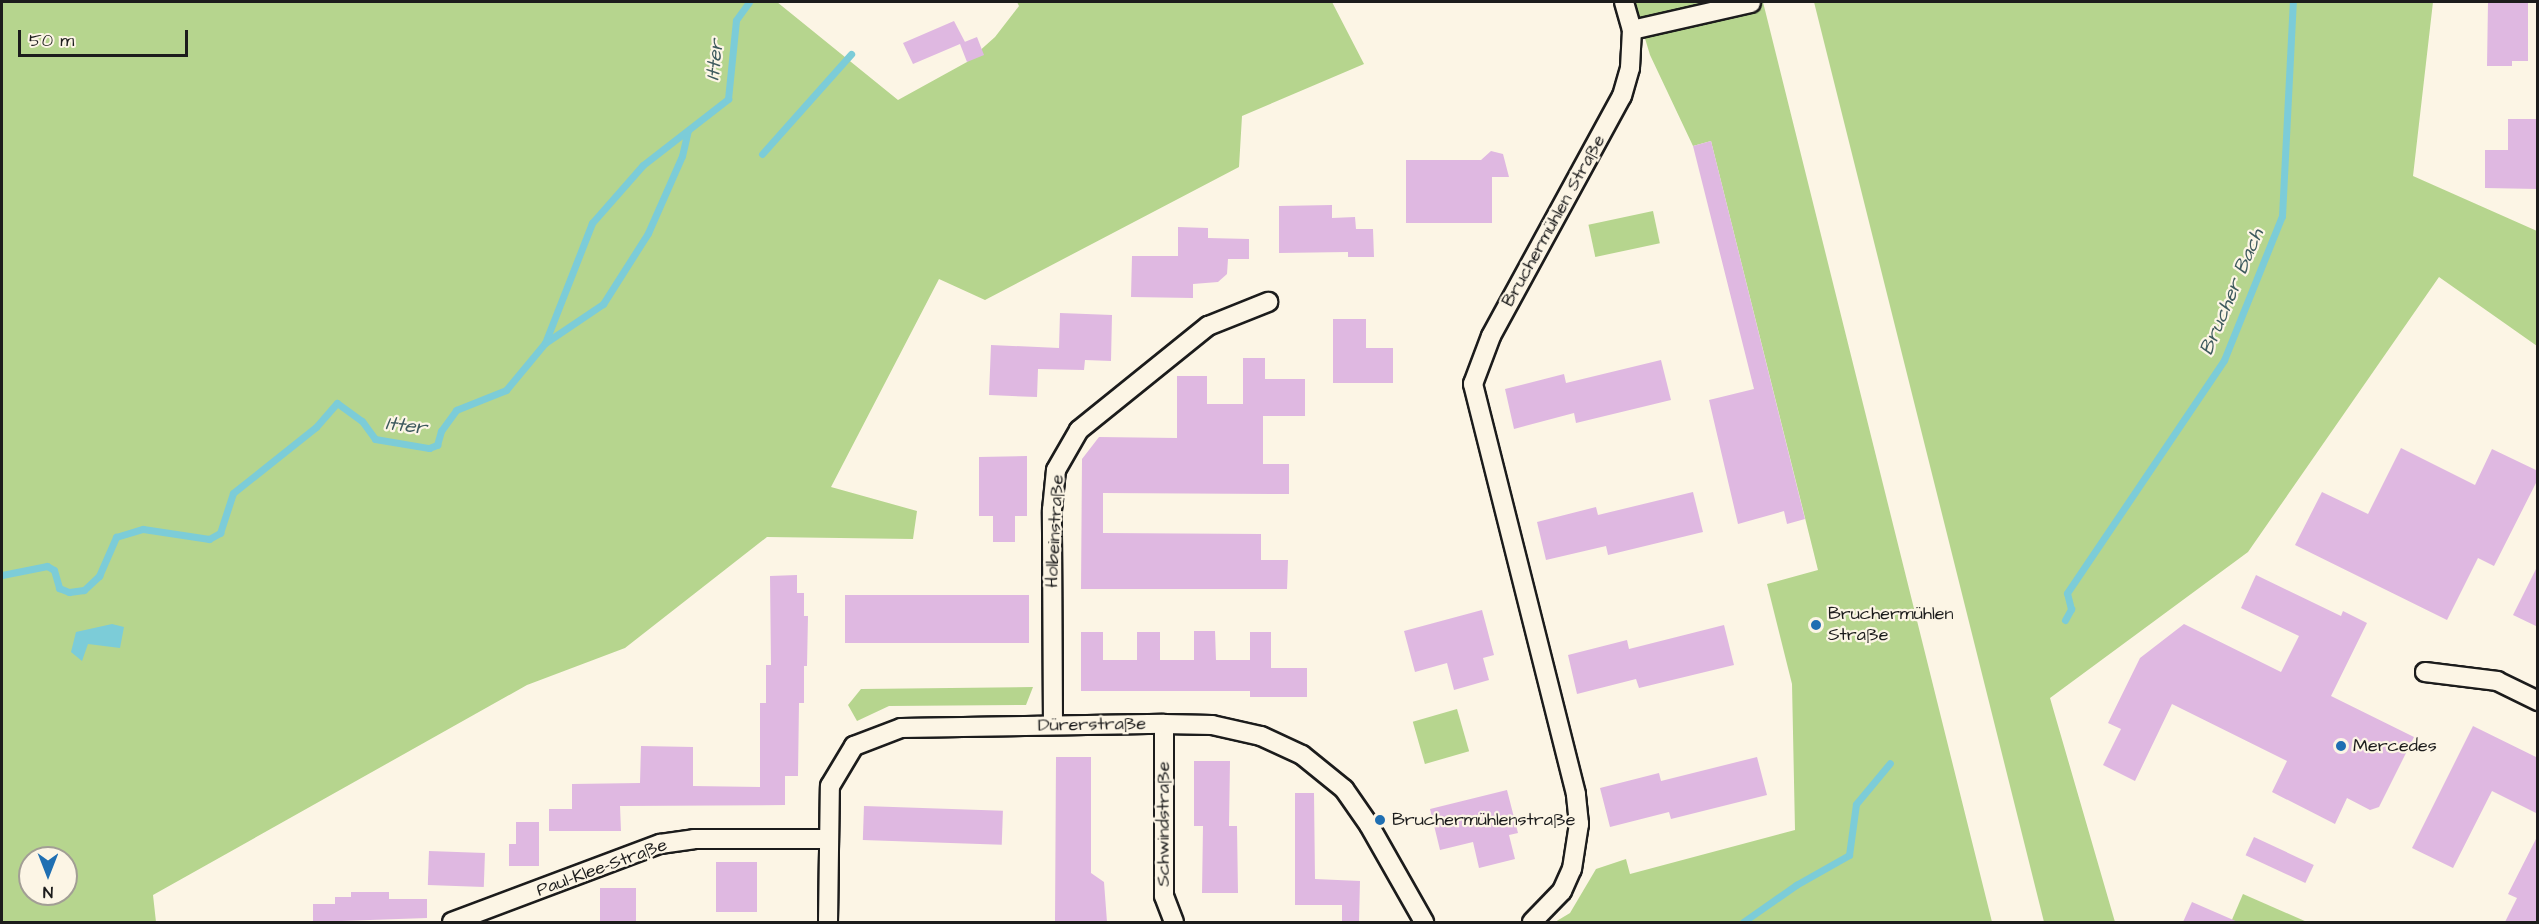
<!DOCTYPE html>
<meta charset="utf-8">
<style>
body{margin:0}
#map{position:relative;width:2539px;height:924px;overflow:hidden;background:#fcf5e5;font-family:"Architects Daughter",sans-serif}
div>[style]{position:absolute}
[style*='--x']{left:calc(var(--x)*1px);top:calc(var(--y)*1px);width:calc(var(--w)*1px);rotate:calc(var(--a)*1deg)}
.green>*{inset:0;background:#b6d58e;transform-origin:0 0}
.water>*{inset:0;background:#7cccd8}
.stream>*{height:7px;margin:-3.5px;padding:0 3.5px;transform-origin:3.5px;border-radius:3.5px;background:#7cccd8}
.building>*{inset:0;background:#dfb8e1;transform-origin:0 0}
.roads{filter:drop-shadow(2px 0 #1c1c1c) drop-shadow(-2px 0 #1c1c1c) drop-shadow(0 2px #1c1c1c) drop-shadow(0 -2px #1c1c1c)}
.street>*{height:18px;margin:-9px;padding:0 9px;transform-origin:9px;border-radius:9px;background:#fcf5e5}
.dots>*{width:16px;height:16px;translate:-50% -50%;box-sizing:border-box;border:3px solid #fcf5e5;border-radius:50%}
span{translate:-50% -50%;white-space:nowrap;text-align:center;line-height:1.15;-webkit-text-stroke:4.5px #fcf5e5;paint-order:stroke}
.street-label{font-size:18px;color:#1c1c1c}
.poi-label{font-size:18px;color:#1c1c1c}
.left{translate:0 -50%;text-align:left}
.water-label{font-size:20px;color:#3e5a5e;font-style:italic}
.frame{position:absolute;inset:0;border:3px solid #1c1c1c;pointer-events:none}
.north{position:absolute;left:18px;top:846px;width:60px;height:60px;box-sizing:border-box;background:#fcf5e5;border:2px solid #a29e95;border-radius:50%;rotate:180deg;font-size:16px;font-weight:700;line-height:24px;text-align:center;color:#1c1c1c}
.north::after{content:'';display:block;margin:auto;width:21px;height:27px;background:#1f6fb2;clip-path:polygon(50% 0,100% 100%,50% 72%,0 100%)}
.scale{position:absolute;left:18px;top:30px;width:170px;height:27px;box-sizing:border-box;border:3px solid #1c1c1c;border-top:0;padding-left:8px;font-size:18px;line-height:21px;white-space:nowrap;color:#1c1c1c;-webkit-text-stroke:4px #fcf5e5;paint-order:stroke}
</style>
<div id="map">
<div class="green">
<i style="clip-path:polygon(evenodd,2px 2px,777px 2px,898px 100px,967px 62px,995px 37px,1019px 6px,1017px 2px,1332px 2px,1364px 64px,1242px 116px,1239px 167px,985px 300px,939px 279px,831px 487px,917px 511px,913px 539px,767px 537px,625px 648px,527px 685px,153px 895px,156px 922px,2px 922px,2px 2px,30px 858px,66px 858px,66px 894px,30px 894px,30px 858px)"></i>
<i style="clip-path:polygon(1634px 2px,1763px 2px,1992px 922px,1555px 922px,1570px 913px,1596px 869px,1626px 859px,1630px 874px,1795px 830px,1792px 684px,1767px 584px,1818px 570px,1711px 141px,1693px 146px,1650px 55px)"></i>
<i style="clip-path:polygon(1814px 2px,2433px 2px,2413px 176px,2537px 231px,2537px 346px,2439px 277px,2248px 552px,2050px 698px,2115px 922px,2044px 922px)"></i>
<i style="left:1653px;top:211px;width:33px;height:66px;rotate:78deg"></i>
<i style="clip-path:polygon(1033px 687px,1026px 705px,889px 706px,857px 721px,848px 705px,861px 689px)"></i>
<i style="left:1457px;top:709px;width:44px;height:46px;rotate:74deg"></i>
<i style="clip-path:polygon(2243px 894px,2307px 922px,2231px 922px)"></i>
</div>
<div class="water">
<i style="clip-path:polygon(112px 624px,124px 627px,120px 648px,88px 644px,82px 661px,71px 652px,76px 632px)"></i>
</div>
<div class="stream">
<i style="--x:762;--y:154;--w:134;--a:-48.3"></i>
<i style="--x:545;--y:343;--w:70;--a:-33.9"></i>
<i style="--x:603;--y:304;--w:84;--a:-57.6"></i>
<i style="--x:648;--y:233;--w:84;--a:-66.2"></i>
<i style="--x:682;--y:156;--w:26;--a:-77"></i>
<i style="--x:2;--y:575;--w:46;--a:-11.3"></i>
<i style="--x:47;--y:566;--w:8;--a:30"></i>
<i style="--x:54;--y:570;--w:19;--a:74"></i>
<i style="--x:59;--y:588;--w:11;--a:22"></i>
<i style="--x:69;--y:592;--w:15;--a:-8"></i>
<i style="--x:84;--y:590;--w:21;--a:-43"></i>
<i style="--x:99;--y:576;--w:43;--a:-66.4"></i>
<i style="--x:116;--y:537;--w:28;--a:-17"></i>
<i style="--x:143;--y:529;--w:67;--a:8.6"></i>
<i style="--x:209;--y:539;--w:13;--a:-29"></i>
<i style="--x:220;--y:533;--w:42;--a:-72"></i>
<i style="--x:233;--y:493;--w:106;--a:-38.5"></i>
<i style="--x:316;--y:427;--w:32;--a:-49"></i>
<i style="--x:337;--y:403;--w:31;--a:36"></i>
<i style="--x:362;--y:421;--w:22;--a:54"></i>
<i style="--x:375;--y:439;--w:55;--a:9.5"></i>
<i style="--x:429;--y:448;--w:9;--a:-21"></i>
<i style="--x:437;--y:445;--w:15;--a:-74"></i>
<i style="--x:441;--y:431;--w:26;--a:-54"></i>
<i style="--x:456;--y:410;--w:54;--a:-21.8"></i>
<i style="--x:506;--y:390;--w:61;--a:-50.3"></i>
<i style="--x:545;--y:343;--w:129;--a:-68.6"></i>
<i style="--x:592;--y:223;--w:77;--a:-48.7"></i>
<i style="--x:643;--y:165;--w:108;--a:-37.8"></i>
<i style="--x:728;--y:99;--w:79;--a:-84.2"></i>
<i style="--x:736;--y:20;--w:22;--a:-54"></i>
<i style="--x:2065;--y:620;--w:13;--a:-61"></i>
<i style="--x:2071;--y:609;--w:16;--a:-104"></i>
<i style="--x:2067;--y:593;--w:281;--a:-56"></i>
<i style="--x:2224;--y:360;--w:155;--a:-68.1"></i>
<i style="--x:2282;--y:216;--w:214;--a:-87.1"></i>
<i style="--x:1743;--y:922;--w:65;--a:-34.9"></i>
<i style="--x:1796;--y:885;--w:61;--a:-29.5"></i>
<i style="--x:1849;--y:855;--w:51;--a:-82.2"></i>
<i style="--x:1856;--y:804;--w:53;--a:-50.3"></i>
</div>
<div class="building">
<i style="clip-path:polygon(2488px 2px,2528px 2px,2528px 61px,2512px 61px,2512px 66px,2487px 66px)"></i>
<i style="clip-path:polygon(954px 21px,965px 42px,962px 43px,977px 37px,984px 55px,967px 62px,960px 44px,913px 64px,903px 43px)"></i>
<i style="clip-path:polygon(2508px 119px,2538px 119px,2538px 189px,2485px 188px,2485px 150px,2508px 150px)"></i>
<i style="clip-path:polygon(1711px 141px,1805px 519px,1787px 524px,1784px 511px,1738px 524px,1709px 400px,1754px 389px,1693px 146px)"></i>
<i style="clip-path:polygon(1491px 151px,1503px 154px,1509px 177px,1492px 177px,1492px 223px,1406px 223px,1406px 160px,1481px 160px)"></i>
<i style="clip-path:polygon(1332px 205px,1332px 218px,1355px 217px,1356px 229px,1373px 229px,1374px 257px,1348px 257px,1348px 252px,1279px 253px,1279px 206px)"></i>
<i style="clip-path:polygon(1178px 227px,1208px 228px,1208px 238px,1249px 239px,1249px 259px,1228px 259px,1227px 274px,1218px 282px,1193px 284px,1193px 298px,1131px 297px,1132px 256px,1178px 256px)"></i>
<i style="clip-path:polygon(1060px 313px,1112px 315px,1111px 361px,1085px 360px,1084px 370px,1038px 369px,1037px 397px,989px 395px,991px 345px,1059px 348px)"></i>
<i style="clip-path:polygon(1333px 319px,1366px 319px,1366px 348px,1393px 348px,1393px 383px,1333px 383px)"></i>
<i style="clip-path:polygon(1243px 358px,1265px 358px,1265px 379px,1305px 379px,1305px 416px,1263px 416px,1263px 464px,1289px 464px,1289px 494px,1103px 493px,1103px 533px,1261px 534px,1261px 560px,1288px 560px,1287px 589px,1081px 589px,1082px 459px,1099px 437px,1177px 438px,1177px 376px,1207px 376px,1207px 404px,1243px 404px)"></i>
<i style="clip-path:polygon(1661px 360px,1671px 400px,1576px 423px,1574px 413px,1514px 429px,1505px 389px,1564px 374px,1566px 383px)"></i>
<i style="clip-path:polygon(2401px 448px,2475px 485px,2492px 449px,2538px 471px,2538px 479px,2494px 566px,2478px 558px,2447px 620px,2295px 545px,2322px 492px,2368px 514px)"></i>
<i style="clip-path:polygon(1027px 456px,1027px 516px,1015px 516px,1015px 542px,993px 542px,993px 516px,979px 516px,979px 457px)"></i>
<i style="clip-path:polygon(1693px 492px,1703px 532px,1608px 555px,1606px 546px,1546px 560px,1537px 522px,1596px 507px,1598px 515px)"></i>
<i style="clip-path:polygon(2538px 565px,2538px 627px,2513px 615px)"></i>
<i style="clip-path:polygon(797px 575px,797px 593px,804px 593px,804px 616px,808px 616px,807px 666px,804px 666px,804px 703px,799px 703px,798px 776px,785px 776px,785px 805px,620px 806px,621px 831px,549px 831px,549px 809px,572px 809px,572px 784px,640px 783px,641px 746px,693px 747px,693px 786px,760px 787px,760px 703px,766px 703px,766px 665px,771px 665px,770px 576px)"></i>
<i style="clip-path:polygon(2256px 575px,2341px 616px,2343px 611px,2367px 623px,2331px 696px,2414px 737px,2379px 807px,2370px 810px,2347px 798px,2335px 824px,2272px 792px,2287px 761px,2172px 704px,2135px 781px,2103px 765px,2121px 729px,2108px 723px,2140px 658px,2184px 624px,2281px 672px,2299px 636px,2241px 608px)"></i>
<i style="left:845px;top:595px;width:184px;height:48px"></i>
<i style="clip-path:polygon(1482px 610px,1494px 655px,1483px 658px,1489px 680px,1454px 690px,1447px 663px,1415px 672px,1404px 631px)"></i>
<i style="clip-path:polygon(1724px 625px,1734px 665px,1639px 688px,1636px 679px,1577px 694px,1568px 655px,1627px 640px,1629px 649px)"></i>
<i style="clip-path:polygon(1194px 631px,1215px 631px,1216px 660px,1250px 660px,1250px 632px,1271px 632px,1271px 668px,1307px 668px,1307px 697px,1250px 697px,1250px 691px,1081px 691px,1081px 632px,1103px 632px,1103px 660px,1137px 660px,1137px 632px,1160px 632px,1160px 660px,1194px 660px)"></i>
<i style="clip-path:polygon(2473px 726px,2538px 758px,2538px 814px,2492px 791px,2453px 868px,2412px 848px)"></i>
<i style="clip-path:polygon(1056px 757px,1091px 757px,1091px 873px,1104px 882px,1107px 922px,1055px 921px)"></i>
<i style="clip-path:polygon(1757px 757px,1767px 795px,1671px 819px,1669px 812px,1610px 827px,1600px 788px,1659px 773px,1661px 781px)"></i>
<i style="clip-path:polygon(1194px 761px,1230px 761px,1229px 826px,1237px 826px,1238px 893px,1202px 893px,1203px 826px,1194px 826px)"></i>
<i style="clip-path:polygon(1507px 790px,1518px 833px,1509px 835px,1515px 859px,1479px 868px,1473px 842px,1440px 850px,1430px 809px)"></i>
<i style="clip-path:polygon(1295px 793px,1314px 793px,1315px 879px,1360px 881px,1359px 922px,1342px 922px,1342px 905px,1295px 905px)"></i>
<i style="left:864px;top:806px;width:139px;height:34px;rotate:2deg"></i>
<i style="clip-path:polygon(516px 822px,539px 822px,539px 866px,509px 866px,509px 844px,516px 844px)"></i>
<i style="clip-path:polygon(2538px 835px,2538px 922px,2505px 922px,2517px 898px,2508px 894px)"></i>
<i style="left:2254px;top:837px;width:66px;height:20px;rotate:25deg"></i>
<i style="left:429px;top:851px;width:56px;height:34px;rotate:2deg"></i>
<i style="left:716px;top:862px;width:41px;height:50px"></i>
<i style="left:600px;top:888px;width:36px;height:34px"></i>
<i style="clip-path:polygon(351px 892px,389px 892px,389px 899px,427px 899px,427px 918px,313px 922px,313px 904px,335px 904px,335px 897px,351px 897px)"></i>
<i style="clip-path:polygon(2192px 902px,2238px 922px,2183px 922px)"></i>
</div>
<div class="roads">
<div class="street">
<i style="--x:1632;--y:30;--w:122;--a:-12.8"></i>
<i style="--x:2425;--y:672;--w:73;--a:7.1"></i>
<i style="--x:2497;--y:681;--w:46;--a:26"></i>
<i style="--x:1164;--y:724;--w:172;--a:90"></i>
<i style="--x:1164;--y:896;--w:28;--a:69"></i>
<i style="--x:1053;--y:725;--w:215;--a:-90.3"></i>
<i style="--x:1052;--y:510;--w:40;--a:-84.3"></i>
<i style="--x:1056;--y:470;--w:46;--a:-60.1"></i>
<i style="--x:1079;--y:430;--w:166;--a:-38.9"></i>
<i style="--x:1208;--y:326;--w:65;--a:-21.8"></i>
<i style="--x:452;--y:922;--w:222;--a:-20.6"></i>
<i style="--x:660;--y:844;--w:34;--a:-8"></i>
<i style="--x:694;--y:839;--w:135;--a:0"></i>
<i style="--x:828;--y:922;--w:136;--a:-89.2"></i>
<i style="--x:830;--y:786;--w:47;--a:-59"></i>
<i style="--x:854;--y:746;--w:50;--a:-21"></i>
<i style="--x:901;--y:728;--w:263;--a:-0.9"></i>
<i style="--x:1164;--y:724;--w:48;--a:1.2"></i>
<i style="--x:1212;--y:725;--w:50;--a:12.7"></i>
<i style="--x:1261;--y:736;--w:45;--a:24.9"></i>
<i style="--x:1302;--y:755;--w:54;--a:39"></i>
<i style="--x:1344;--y:789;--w:44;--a:55.2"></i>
<i style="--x:1369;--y:825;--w:112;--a:60.4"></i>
<i style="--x:1532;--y:922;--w:43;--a:-45.9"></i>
<i style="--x:1562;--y:891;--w:24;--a:-66"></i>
<i style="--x:1572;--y:869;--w:46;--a:-81.2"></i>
<i style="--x:1579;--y:824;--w:30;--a:-96"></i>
<i style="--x:1576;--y:794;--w:423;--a:-104.1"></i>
<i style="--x:1473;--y:384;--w:51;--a:-69.4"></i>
<i style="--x:1491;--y:336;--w:273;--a:-61.4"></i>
<i style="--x:1622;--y:96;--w:29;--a:-74"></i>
<i style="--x:1630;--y:68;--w:38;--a:-87"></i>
<i style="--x:1632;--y:30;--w:29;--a:-106"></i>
</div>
</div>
<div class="dots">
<i style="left:1816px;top:625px;background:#1f6fb2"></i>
<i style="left:2341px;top:746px;background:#1f6fb2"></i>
<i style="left:1380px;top:820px;background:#1f6fb2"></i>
</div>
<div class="street-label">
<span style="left:1554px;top:221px;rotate:-61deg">Bruchermühlen Straße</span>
<span style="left:1055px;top:531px;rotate:-87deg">Holbeinstraße</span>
<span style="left:1092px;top:725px;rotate:-1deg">Dürerstraße</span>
<span style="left:1164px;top:824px;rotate:-90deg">Schwindstraße</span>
<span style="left:602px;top:868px;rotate:-20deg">Paul-Klee-Straße</span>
</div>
<div class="poi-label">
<span class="left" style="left:1828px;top:625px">Bruchermühlen<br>Straße</span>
<span class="left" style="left:2353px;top:746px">Mercedes</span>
<span class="left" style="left:1392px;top:820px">Bruchermühlenstraße</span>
</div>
<div class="water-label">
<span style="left:715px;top:60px;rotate:-84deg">Itter</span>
<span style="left:2232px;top:292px;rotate:-67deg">Brucher Bach</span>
<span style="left:406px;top:426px;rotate:7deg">Itter</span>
</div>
<div class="frame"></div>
<div class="north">N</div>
<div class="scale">50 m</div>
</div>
